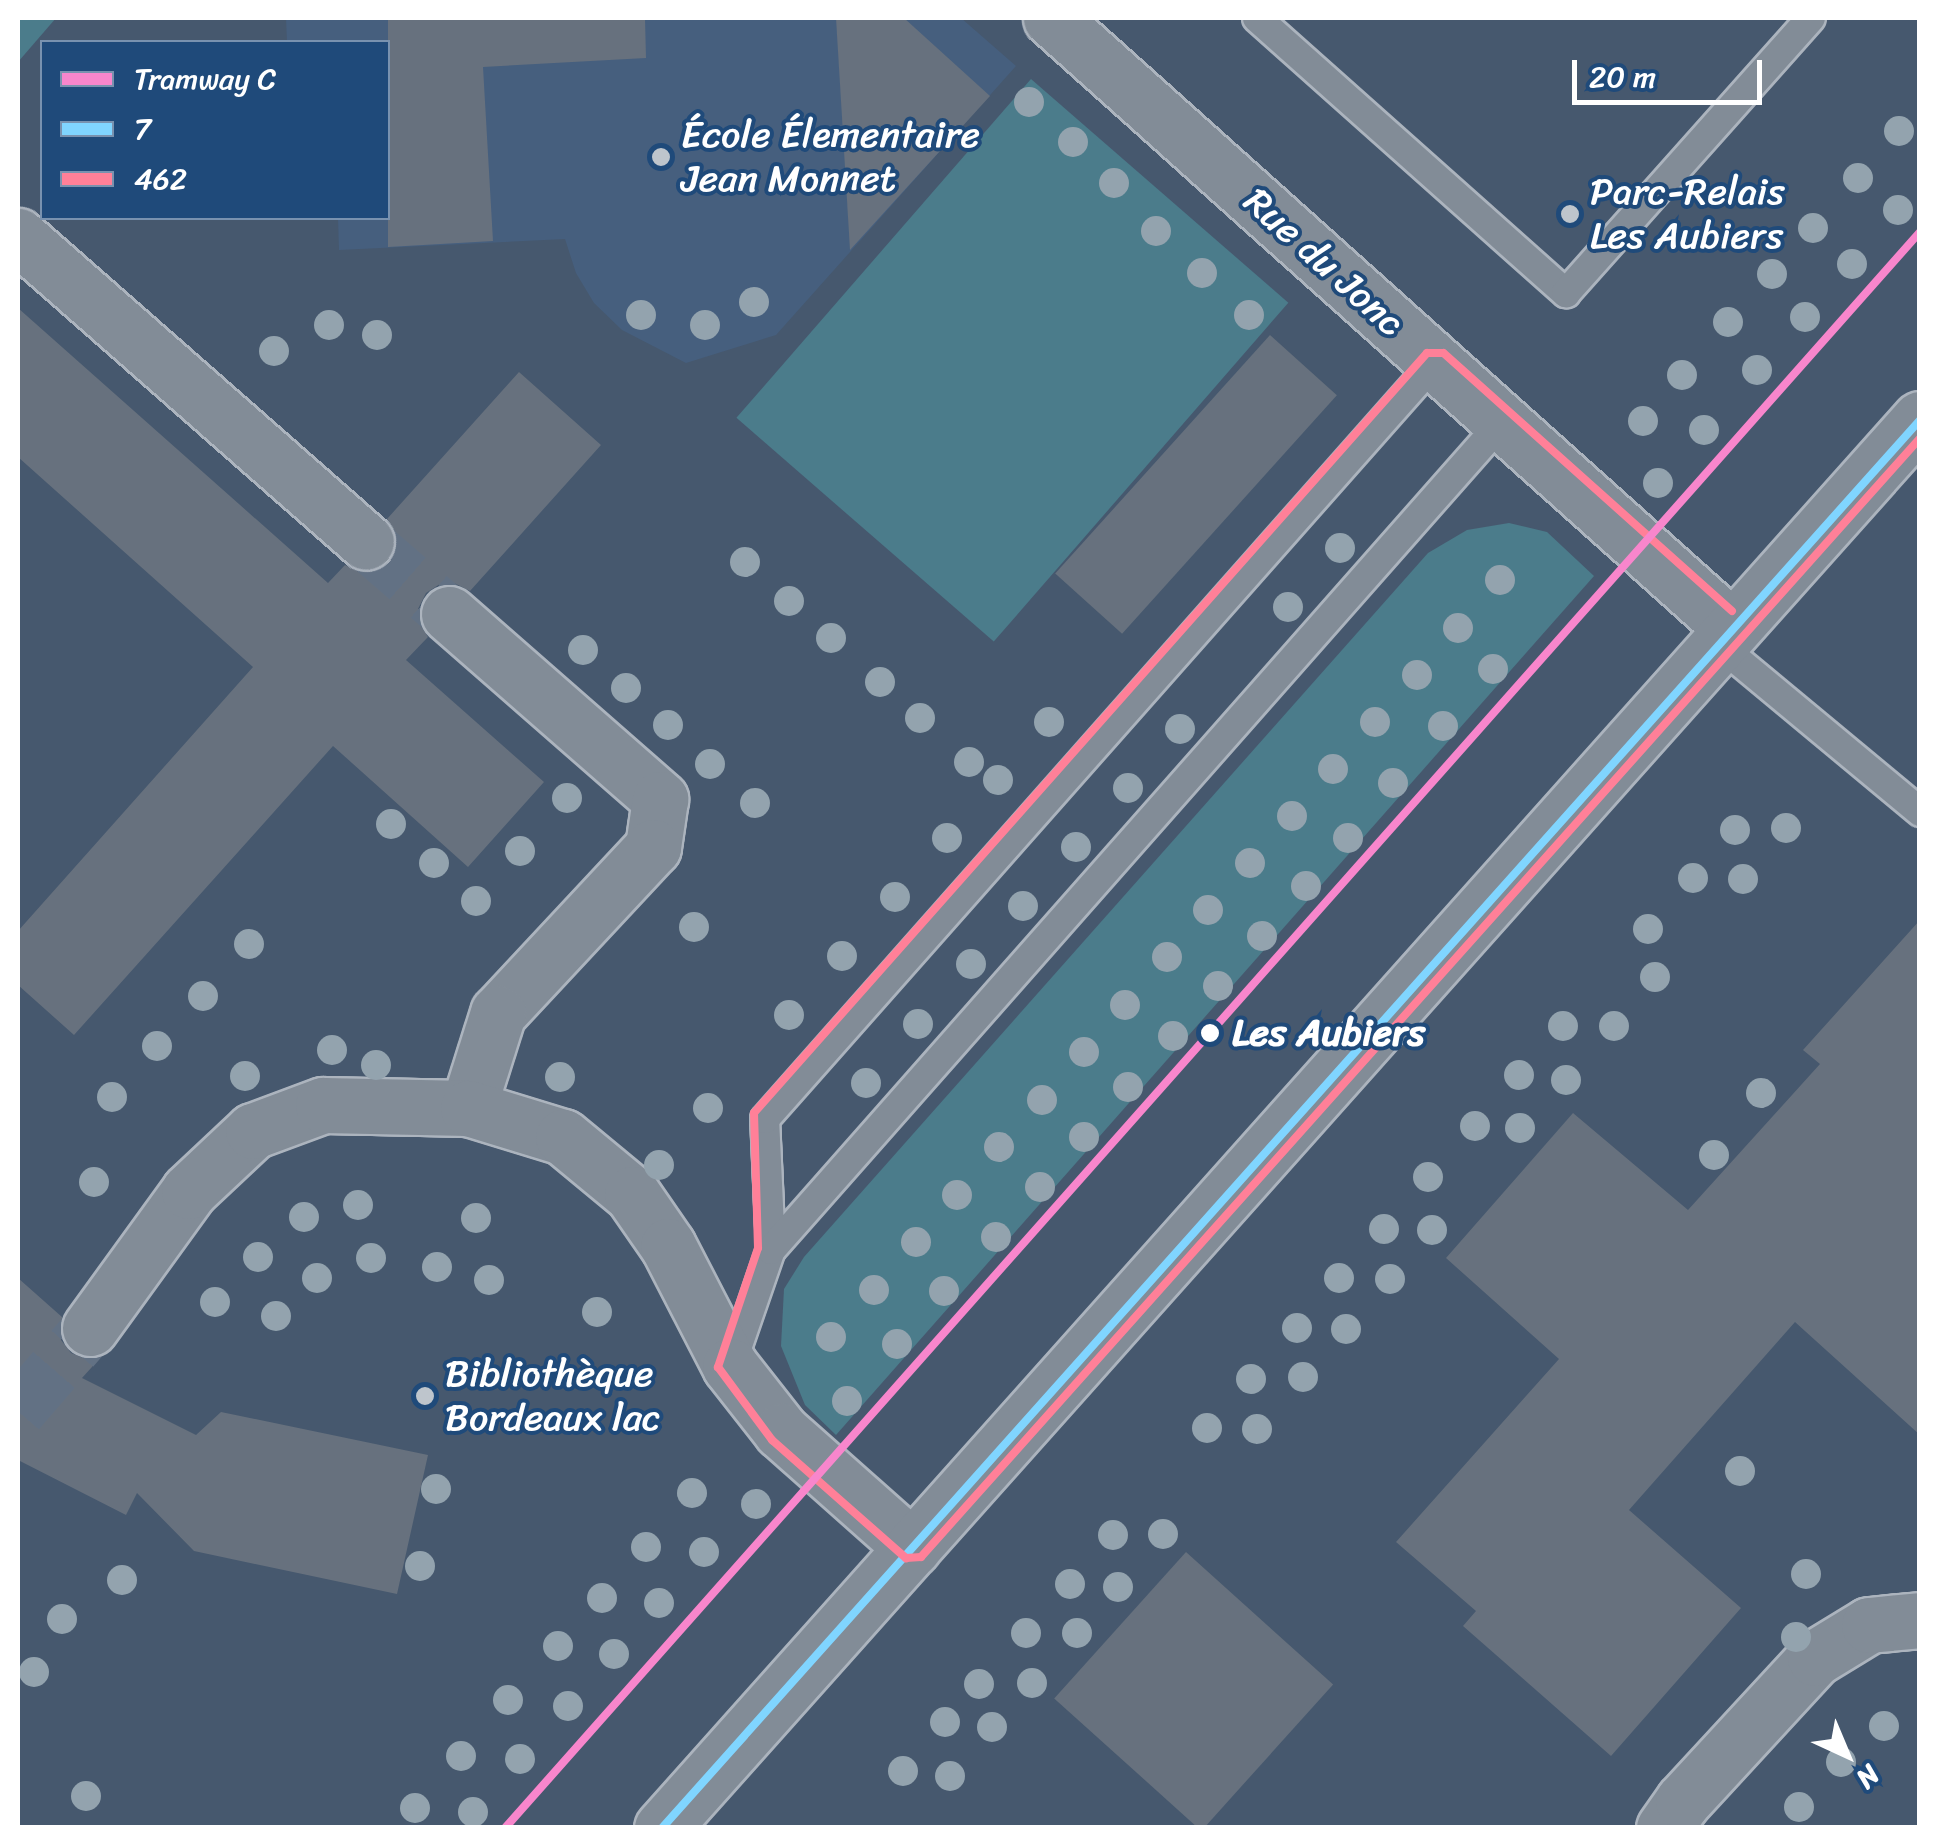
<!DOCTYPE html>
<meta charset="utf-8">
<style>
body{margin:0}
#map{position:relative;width:1937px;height:1845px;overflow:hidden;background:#46586e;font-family:Sriracha,sans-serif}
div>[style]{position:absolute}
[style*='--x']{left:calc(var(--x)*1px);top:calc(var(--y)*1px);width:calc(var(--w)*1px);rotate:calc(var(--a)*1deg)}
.built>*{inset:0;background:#465f7e}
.green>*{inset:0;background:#4b7c8b;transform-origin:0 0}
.building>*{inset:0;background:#67717e;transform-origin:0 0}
.minor-tunnel>*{height:55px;margin-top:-27.5px;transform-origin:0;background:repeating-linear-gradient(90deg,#627184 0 55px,transparent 0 83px)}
.roads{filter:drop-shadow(2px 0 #acb4be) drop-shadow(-2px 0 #acb4be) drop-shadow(0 2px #acb4be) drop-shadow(0 -2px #acb4be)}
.service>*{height:28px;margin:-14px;padding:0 14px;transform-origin:14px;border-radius:14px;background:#828c97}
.minor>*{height:55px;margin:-27.5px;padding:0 27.5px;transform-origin:27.5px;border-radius:27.5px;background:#828c97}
.tertiary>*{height:55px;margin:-27.5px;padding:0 27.5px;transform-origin:27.5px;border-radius:27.5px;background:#828c97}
.bus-1>*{height:8px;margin:-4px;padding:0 4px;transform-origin:4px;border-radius:4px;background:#80d5ff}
.bus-2>*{height:8px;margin:-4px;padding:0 4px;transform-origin:4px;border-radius:4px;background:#ff8098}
.tram-1>*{height:8px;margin:-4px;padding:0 4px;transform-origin:4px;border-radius:4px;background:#f886cc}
.trees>*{width:30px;height:30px;margin:-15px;border-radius:50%;background:#93a3ae}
.dots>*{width:28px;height:28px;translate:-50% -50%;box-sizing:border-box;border:5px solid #1f4a7a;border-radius:50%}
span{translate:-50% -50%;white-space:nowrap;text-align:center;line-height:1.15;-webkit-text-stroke:8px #1f4a7a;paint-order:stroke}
.poi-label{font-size:38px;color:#fff}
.left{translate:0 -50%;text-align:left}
.street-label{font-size:38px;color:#fff}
.stop-label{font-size:38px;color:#fff;font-weight:700}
.frame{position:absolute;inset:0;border:20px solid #fff;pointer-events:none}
.legend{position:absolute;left:40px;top:40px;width:350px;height:180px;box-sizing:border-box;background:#1f4a7a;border:2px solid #7992af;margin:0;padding:12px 18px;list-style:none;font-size:30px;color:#fff}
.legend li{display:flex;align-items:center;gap:20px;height:50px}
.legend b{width:50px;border:2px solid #7992af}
.north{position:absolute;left:1797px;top:1705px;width:100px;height:100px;-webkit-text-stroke:8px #1f4a7a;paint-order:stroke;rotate:136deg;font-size:28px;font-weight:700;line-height:40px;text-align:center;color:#fff}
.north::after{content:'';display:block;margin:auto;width:35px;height:45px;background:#fff;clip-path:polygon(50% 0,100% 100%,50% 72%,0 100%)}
.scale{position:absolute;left:1572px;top:60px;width:190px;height:45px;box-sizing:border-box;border:5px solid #fff;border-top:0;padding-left:12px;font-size:30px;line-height:35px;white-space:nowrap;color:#fff;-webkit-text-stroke:8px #1f4a7a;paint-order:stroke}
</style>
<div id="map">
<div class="built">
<i style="clip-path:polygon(286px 18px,961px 18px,1016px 66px,776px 335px,686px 363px,622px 330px,594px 303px,576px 273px,565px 239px,339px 250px,338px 218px,388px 218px,388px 42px,287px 42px)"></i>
</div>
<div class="green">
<i style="clip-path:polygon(18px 18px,56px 18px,18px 62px)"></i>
<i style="left:1031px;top:79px;width:341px;height:449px;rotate:41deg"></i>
<i style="clip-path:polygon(1509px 523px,1547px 532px,1594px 576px,836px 1435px,805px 1405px,781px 1346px,784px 1289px,804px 1257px,1428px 553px,1467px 530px)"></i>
</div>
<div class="building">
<i style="clip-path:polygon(388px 18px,645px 18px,646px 58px,483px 67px,493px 241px,388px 247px)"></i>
<i style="clip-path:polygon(836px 18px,904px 18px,990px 96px,850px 250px)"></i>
<i style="clip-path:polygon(18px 308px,328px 583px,345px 565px,361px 573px,375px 572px,389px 563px,397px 547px,395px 531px,387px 519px,519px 372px,601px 445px,470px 591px,454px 583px,440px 584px,426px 593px,418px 609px,419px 623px,428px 637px,406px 660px,544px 782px,468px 867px,333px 746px,74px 1035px,18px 985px,18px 931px,253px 667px,18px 457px)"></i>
<i style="left:1270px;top:335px;width:90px;height:321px;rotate:42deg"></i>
<i style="clip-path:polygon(1920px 920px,1920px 1435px,1795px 1322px,1629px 1510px,1741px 1608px,1611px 1756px,1463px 1626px,1476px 1611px,1396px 1542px,1559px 1359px,1446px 1258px,1573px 1113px,1688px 1210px,1820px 1064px,1803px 1050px)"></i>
<i style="clip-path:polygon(18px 1278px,62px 1317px,61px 1340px,71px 1353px,86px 1359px,101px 1357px,82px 1378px,196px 1435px,221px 1412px,428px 1455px,397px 1594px,194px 1551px,137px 1493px,126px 1515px,18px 1460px)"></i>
<i style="left:1186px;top:1552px;width:198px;height:197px;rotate:42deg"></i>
</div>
<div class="minor-tunnel">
<i style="--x:366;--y:542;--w:110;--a:40.9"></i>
<i style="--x:18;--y:1411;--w:110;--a:-49.1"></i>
</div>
<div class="roads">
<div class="service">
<i style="--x:1257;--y:18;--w:414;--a:41.7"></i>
<i style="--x:1566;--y:293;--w:368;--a:-48.3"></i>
<i style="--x:1718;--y:644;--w:263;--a:39.7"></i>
<i style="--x:771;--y:1250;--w:131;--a:-92.6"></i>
<i style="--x:765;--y:1119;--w:1011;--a:-48.49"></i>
<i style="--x:732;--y:1363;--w:120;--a:-71"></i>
<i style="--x:771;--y:1250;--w:1105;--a:-48.56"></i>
</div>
<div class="minor">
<i style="--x:1051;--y:18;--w:913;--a:41.85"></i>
<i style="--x:18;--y:236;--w:463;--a:41.3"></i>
<i style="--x:449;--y:614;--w:281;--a:41.2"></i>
<i style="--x:660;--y:799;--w:49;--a:98.3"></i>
<i style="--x:653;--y:847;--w:227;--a:133"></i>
<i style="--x:498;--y:1013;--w:100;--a:107.5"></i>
<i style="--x:90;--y:1328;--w:169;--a:-54.1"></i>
<i style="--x:189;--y:1191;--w:88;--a:-43.2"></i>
<i style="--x:253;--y:1131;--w:75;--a:-20.4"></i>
<i style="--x:323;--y:1105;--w:145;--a:1.2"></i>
<i style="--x:468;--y:1108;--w:99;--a:17"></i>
<i style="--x:563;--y:1137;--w:89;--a:39.6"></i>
<i style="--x:632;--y:1194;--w:63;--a:55.3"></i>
<i style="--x:668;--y:1246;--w:135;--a:62.7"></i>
<i style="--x:730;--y:1366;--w:83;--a:51.9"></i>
<i style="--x:781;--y:1431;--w:176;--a:41.6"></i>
<i style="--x:1664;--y:1828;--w:33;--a:-55"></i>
<i style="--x:1683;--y:1801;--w:195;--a:-47.3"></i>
<i style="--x:1815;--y:1658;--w:63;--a:-31.4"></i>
<i style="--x:1869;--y:1625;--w:51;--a:-5.6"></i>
</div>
<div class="tertiary">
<i style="--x:662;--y:1828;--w:1889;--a:-48.24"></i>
</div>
</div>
<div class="bus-1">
<i style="--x:662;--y:1828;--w:1888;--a:-48.22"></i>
</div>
<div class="bus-2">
<i style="--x:1732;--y:611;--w:387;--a:-138.2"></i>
<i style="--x:1443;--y:353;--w:16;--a:180"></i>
<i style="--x:1427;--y:353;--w:1015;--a:131.53"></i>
<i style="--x:754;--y:1113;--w:135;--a:88.3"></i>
<i style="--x:758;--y:1248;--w:126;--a:108.6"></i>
<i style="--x:718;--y:1367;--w:91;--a:53.5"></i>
<i style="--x:772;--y:1440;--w:179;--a:41.4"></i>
<i style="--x:906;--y:1558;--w:15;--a:-4"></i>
<i style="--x:921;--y:1557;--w:1500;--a:-48.24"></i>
</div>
<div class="tram-1">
<i style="--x:505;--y:1828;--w:2133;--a:-48.44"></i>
</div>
<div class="trees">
<i style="left:1029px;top:102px"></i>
<i style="left:1899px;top:131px"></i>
<i style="left:1073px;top:142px"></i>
<i style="left:1858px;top:178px"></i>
<i style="left:1114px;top:183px"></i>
<i style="left:1898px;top:210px"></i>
<i style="left:1813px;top:228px"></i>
<i style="left:1156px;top:231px"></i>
<i style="left:1852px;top:264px"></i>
<i style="left:1202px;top:273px"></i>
<i style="left:1772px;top:274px"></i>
<i style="left:754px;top:302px"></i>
<i style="left:641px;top:315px"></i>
<i style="left:1249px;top:315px"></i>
<i style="left:1805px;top:317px"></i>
<i style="left:1728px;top:322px"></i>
<i style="left:329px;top:325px"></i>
<i style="left:705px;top:325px"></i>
<i style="left:377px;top:335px"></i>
<i style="left:274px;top:351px"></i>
<i style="left:1757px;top:370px"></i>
<i style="left:1682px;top:375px"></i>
<i style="left:1643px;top:421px"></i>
<i style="left:1704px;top:430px"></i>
<i style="left:1658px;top:483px"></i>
<i style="left:1340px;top:548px"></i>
<i style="left:745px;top:562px"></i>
<i style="left:1500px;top:580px"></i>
<i style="left:789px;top:601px"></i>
<i style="left:1288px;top:607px"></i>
<i style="left:1458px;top:628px"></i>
<i style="left:831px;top:638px"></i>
<i style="left:583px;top:650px"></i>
<i style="left:1493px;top:669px"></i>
<i style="left:1417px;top:675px"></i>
<i style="left:880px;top:682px"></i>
<i style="left:626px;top:688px"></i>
<i style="left:920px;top:718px"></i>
<i style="left:1049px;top:722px"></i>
<i style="left:1375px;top:722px"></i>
<i style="left:668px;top:725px"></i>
<i style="left:1443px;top:726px"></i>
<i style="left:1180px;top:729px"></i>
<i style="left:969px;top:762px"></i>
<i style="left:710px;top:764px"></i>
<i style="left:1333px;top:769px"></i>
<i style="left:998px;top:780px"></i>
<i style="left:1393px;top:783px"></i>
<i style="left:1128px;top:788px"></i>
<i style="left:567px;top:798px"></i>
<i style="left:755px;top:803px"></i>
<i style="left:1292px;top:816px"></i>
<i style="left:391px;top:824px"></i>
<i style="left:1786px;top:828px"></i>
<i style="left:1735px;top:830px"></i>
<i style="left:947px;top:838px"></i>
<i style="left:1348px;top:838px"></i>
<i style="left:1076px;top:847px"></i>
<i style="left:520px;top:851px"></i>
<i style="left:434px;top:863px"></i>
<i style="left:1250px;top:863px"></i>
<i style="left:1693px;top:878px"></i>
<i style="left:1743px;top:879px"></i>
<i style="left:1306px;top:886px"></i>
<i style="left:895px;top:897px"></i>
<i style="left:476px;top:901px"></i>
<i style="left:1023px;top:906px"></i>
<i style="left:1208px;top:910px"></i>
<i style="left:694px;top:927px"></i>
<i style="left:1648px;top:929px"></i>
<i style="left:1262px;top:936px"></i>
<i style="left:249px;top:944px"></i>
<i style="left:842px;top:956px"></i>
<i style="left:1167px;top:957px"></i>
<i style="left:971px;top:964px"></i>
<i style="left:1655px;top:977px"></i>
<i style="left:1218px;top:986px"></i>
<i style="left:203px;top:996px"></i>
<i style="left:1125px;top:1005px"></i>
<i style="left:789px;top:1015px"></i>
<i style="left:918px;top:1024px"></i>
<i style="left:1563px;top:1026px"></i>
<i style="left:1614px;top:1026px"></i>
<i style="left:1173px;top:1036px"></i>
<i style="left:157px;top:1046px"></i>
<i style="left:332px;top:1050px"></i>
<i style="left:1084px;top:1052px"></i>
<i style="left:376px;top:1065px"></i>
<i style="left:1519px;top:1075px"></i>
<i style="left:245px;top:1076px"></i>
<i style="left:560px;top:1077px"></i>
<i style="left:1566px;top:1080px"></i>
<i style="left:866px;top:1083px"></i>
<i style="left:1128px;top:1087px"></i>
<i style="left:1761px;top:1093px"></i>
<i style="left:112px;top:1097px"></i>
<i style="left:1042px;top:1100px"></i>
<i style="left:708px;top:1108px"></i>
<i style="left:1475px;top:1126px"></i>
<i style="left:1520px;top:1128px"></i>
<i style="left:1084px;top:1137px"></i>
<i style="left:999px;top:1147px"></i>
<i style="left:1714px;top:1155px"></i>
<i style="left:659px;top:1165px"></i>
<i style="left:1428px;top:1177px"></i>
<i style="left:94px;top:1182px"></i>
<i style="left:1040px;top:1187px"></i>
<i style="left:957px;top:1195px"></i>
<i style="left:358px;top:1205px"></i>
<i style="left:304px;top:1217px"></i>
<i style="left:476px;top:1218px"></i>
<i style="left:1384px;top:1229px"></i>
<i style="left:1432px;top:1230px"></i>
<i style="left:996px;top:1237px"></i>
<i style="left:916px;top:1242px"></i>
<i style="left:258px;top:1257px"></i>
<i style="left:371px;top:1258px"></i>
<i style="left:437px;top:1267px"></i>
<i style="left:317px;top:1278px"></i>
<i style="left:1339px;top:1278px"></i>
<i style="left:1390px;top:1279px"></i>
<i style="left:489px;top:1280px"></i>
<i style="left:874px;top:1290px"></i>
<i style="left:944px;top:1291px"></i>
<i style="left:215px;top:1302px"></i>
<i style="left:597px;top:1312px"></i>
<i style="left:276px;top:1316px"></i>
<i style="left:1297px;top:1328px"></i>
<i style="left:1346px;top:1329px"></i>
<i style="left:831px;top:1337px"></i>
<i style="left:897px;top:1344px"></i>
<i style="left:1303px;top:1377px"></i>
<i style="left:1251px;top:1379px"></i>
<i style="left:847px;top:1401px"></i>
<i style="left:1207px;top:1428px"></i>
<i style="left:1257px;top:1429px"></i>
<i style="left:1740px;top:1471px"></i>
<i style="left:436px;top:1489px"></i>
<i style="left:692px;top:1493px"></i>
<i style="left:756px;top:1504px"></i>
<i style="left:1163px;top:1534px"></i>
<i style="left:1113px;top:1535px"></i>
<i style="left:646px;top:1547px"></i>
<i style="left:704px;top:1552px"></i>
<i style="left:420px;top:1566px"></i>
<i style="left:1806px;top:1574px"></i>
<i style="left:122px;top:1580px"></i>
<i style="left:1070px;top:1584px"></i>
<i style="left:1118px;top:1587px"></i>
<i style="left:602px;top:1598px"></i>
<i style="left:659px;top:1603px"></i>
<i style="left:62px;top:1619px"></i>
<i style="left:1026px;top:1633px"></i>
<i style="left:1077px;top:1633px"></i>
<i style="left:1796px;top:1637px"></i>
<i style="left:558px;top:1646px"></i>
<i style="left:614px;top:1654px"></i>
<i style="left:34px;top:1672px"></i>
<i style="left:1032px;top:1683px"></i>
<i style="left:979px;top:1684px"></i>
<i style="left:508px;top:1700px"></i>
<i style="left:568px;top:1706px"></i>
<i style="left:945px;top:1722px"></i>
<i style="left:1884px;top:1726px"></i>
<i style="left:992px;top:1727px"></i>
<i style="left:461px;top:1756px"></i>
<i style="left:520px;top:1759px"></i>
<i style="left:1841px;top:1762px"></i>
<i style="left:903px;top:1771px"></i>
<i style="left:950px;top:1776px"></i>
<i style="left:86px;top:1796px"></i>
<i style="left:1799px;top:1807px"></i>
<i style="left:415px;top:1808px"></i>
<i style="left:473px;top:1812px"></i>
</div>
<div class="dots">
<i style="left:661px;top:157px;background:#bec5cc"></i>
<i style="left:1570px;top:214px;background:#bec5cc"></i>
<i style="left:1210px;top:1033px;background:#fff"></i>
<i style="left:425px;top:1396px;background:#bec5cc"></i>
</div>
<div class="poi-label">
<span class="left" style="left:681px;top:157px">École Élementaire<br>Jean Monnet</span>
<span class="left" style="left:1590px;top:214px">Parc-Relais<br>Les Aubiers</span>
<span class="left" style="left:445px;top:1396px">Bibliothèque<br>Bordeaux lac</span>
</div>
<div class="street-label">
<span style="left:1324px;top:262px;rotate:42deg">Rue du Jonc</span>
</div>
<div class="stop-label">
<span class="left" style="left:1232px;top:1033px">Les Aubiers</span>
</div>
<div class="frame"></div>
<ul class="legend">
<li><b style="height:12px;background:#f886cc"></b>Tramway C</li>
<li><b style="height:12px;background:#80d5ff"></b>7</li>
<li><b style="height:12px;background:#ff8098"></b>462</li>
</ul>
<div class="north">N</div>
<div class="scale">20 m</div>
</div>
